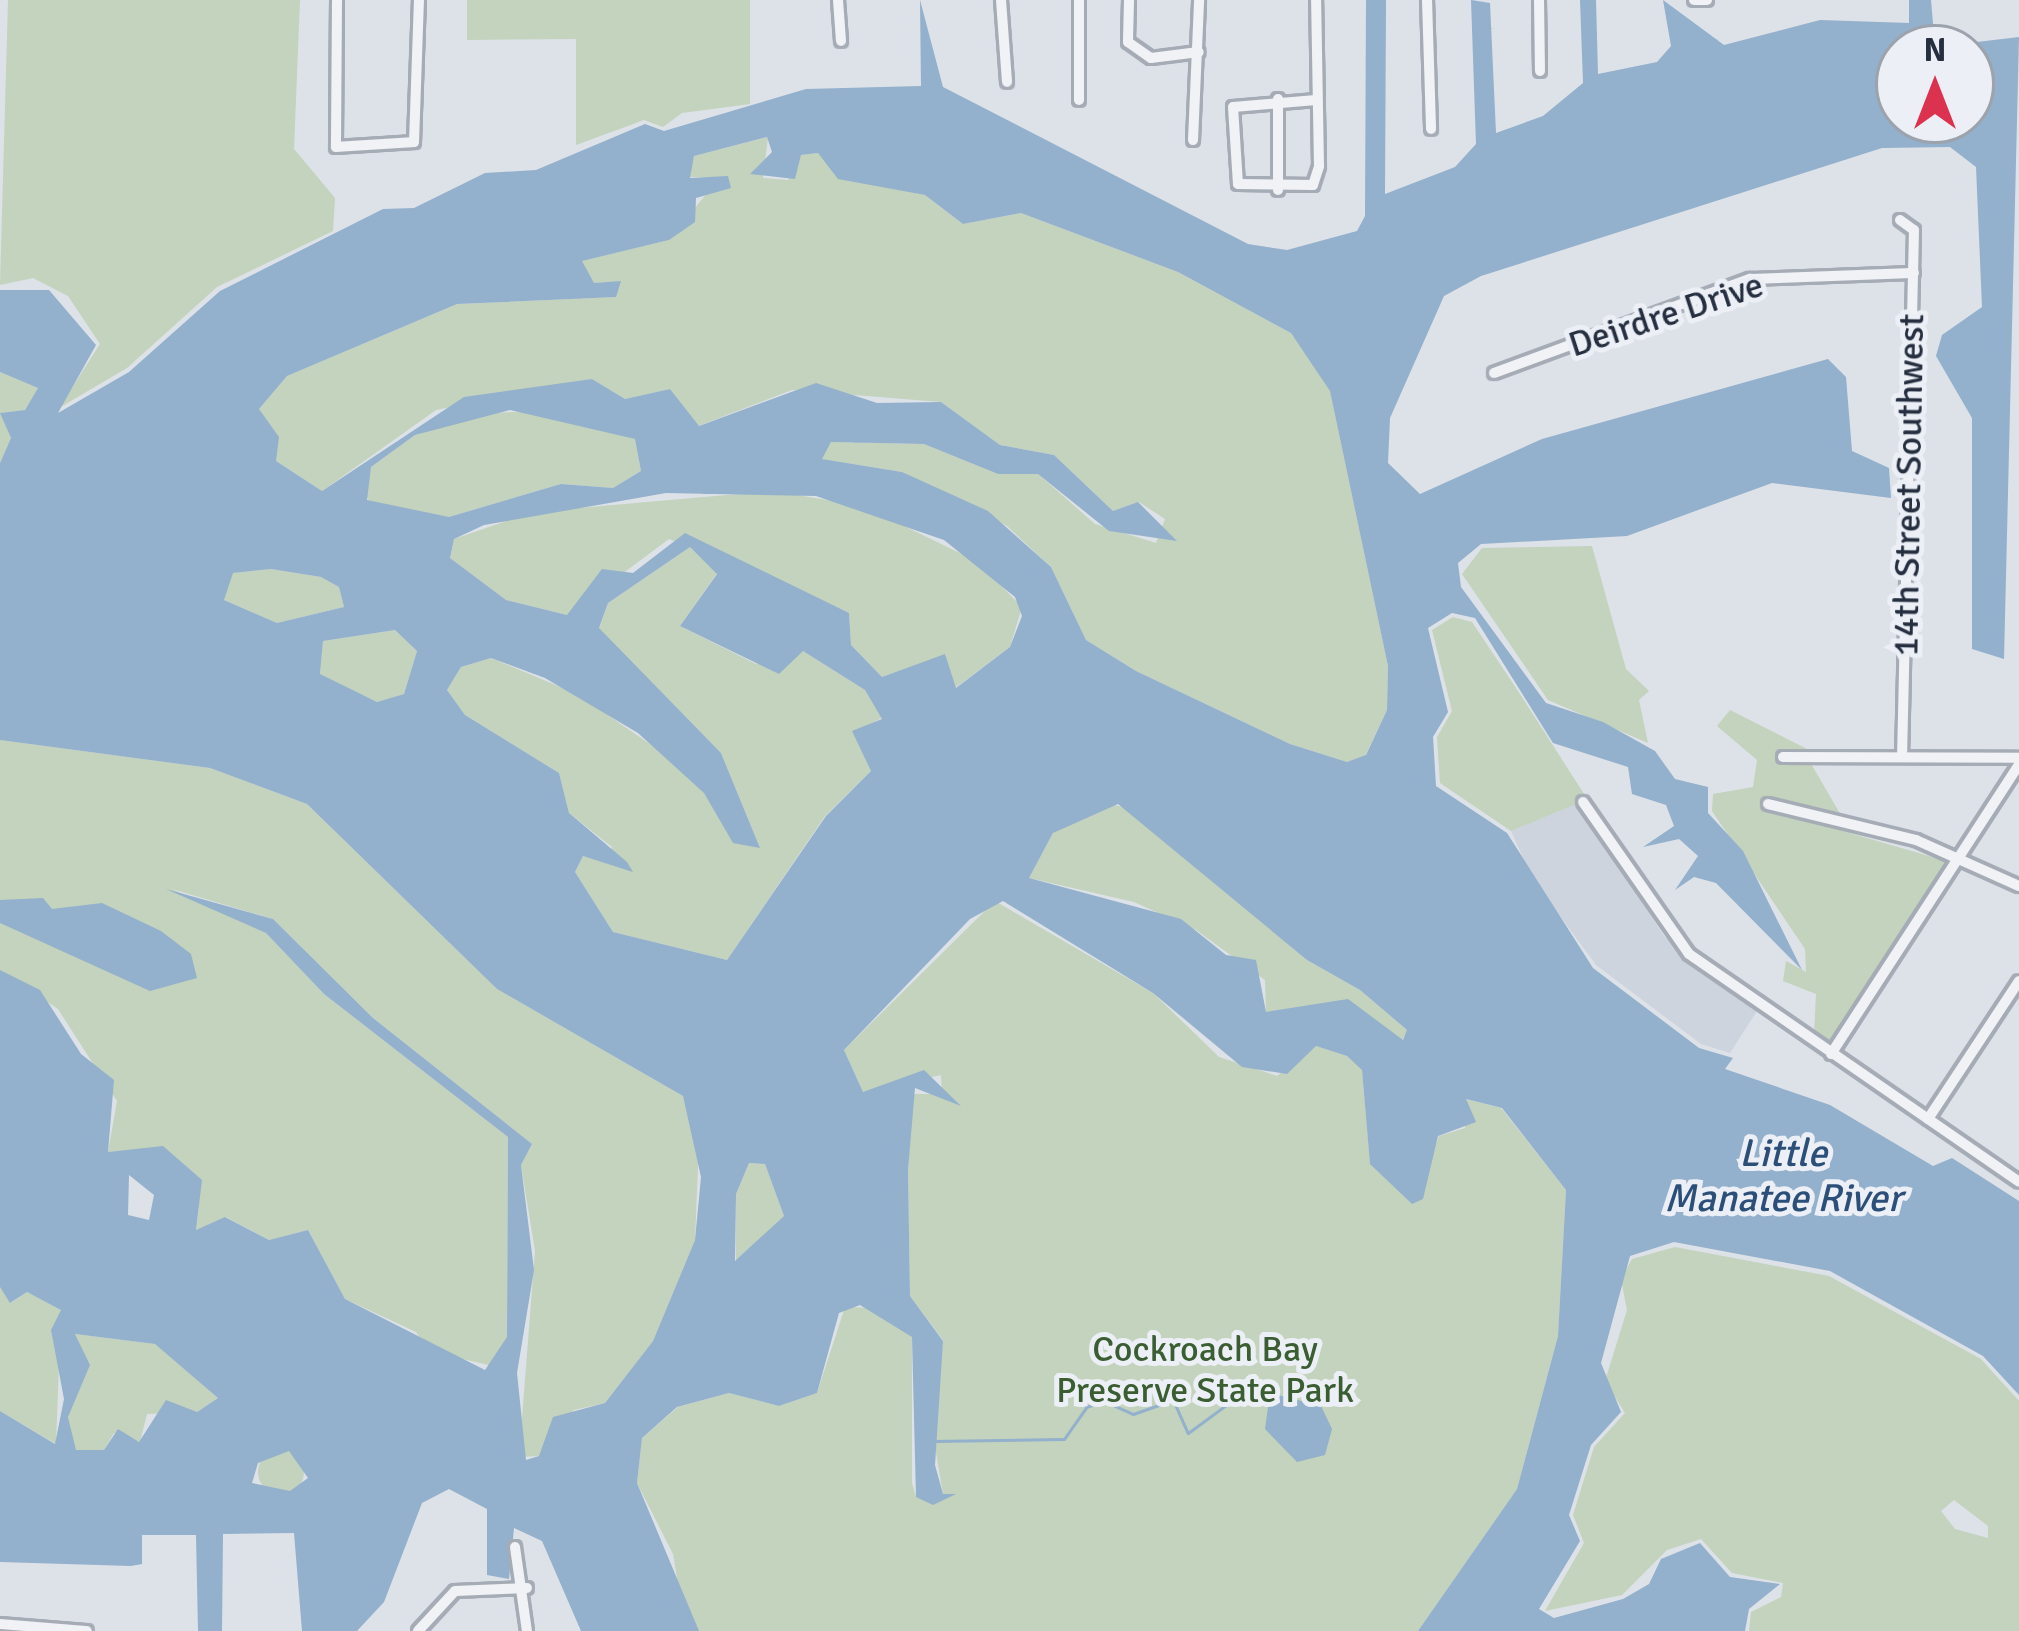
<!DOCTYPE html>
<style>
body{margin:0}
#map{position:relative;width:2019px;height:1631px;overflow:hidden;background:#dde1e8;font-family:Signika,sans-serif}
div>[style]{position:absolute}
[style*='--x']{left:calc(var(--x)*1px);top:calc(var(--y)*1px);width:calc(var(--w)*1px);rotate:calc(var(--a)*1deg)}
.built>*{inset:0;background:#ced4de}
.green>*{inset:0;background:#c3d3bd}
.round{border-radius:50%}
.water>*{inset:0;background:#93b0cc}
.stream>*{height:3px;margin:-1.5px;padding:0 1.5px;transform-origin:1.5px;border-radius:1.5px;background:#93b0cc}
.roads{filter:drop-shadow(3px 0 #a6acb6) drop-shadow(-3px 0 #a6acb6) drop-shadow(0 3px #a6acb6) drop-shadow(0 -3px #a6acb6)}
.minor>*{height:10px;margin:-5px;padding:0 5px;transform-origin:5px;border-radius:5px;background:#f0f2f6}
span{translate:-50% -50%;white-space:nowrap;text-align:center;line-height:1.15;-webkit-text-stroke:10px #ecf0f6;paint-order:stroke}
.street-label{font-size:36px;color:#252f40}
.park-label{font-size:36px;color:#3a5d31}
.water-label{font-size:39px;color:#2b4f78;font-style:italic}
.north{position:absolute;left:1875px;top:24px;width:120px;height:120px;box-sizing:border-box;background:#ecf0f6;border:3px solid #9ca3ad;border-radius:50%;rotate:0deg;font-size:33px;font-weight:700;line-height:48px;text-align:center;color:#252f40}
.north::after{content:'';display:block;margin:auto;width:42px;height:54px;background:#db334f;clip-path:polygon(50% 0,100% 100%,50% 72%,0 100%)}
</style>
<div id="map">
<div class="built">
<i style="clip-path:polygon(1578px 803px,1664px 936px,1757px 1011px,1730px 1053px,1701px 1044px,1596px 965px,1532px 878px,1511px 831px)"></i>
</div>
<div class="green">
<i style="clip-path:polygon(8px 0,300px 0,294px 149px,335px 198px,333px 231px,217px 287px,127px 368px,59px 408px,100px 344px,68px 296px,33px 278px,0 285px)"></i>
<i style="clip-path:polygon(467px 0,750px 0,750px 104px,682px 113px,663px 127px,644px 120px,576px 145px,576px 39px,467px 40px)"></i>
<i style="clip-path:polygon(768px 137px,763px 178px,788px 180px,801px 155px,818px 153px,854px 181px,925px 195px,963px 224px,1021px 213px,1178px 272px,1291px 333px,1330px 390px,1388px 666px,1387px 710px,1365px 756px,1347px 762px,1290px 744px,1136px 671px,1086px 640px,1051px 567px,1007px 526px,902px 472px,821px 459px,831px 442px,924px 444px,998px 474px,1038px 474px,1095px 524px,1156px 543px,1165px 519px,1139px 502px,1113px 511px,1054px 455px,1000px 445px,941px 402px,792px 390px,698px 426px,670px 389px,625px 399px,592px 379px,436px 410px,322px 491px,276px 461px,259px 409px,287px 376px,457px 304px,616px 297px,616px 282px,594px 283px,581px 261px,669px 240px,720px 177px,689px 177px,694px 156px)"></i>
<i style="clip-path:polygon(0 372px,38px 388px,25px 410px,1px 413px,11px 438px,0 463px)"></i>
<i style="clip-path:polygon(544px 411px,635px 439px,641px 471px,613px 488px,561px 484px,449px 517px,374px 508px,363px 492px,371px 467px,415px 435px,489px 413px)"></i>
<i style="clip-path:polygon(773px 491px,863px 506px,978px 562px,1022px 607px,1010px 647px,955px 688px,945px 655px,882px 677px,851px 645px,849px 613px,669px 539px,567px 615px,506px 600px,450px 558px,454px 539px,533px 512px)"></i>
<i style="clip-path:polygon(1592px 546px,1626px 669px,1649px 691px,1639px 700px,1648px 743px,1548px 700px,1462px 574px,1482px 548px)"></i>
<i style="clip-path:polygon(690px 547px,717px 573px,680px 626px,756px 664px,803px 651px,865px 690px,882px 718px,854px 732px,871px 771px,825px 816px,727px 960px,613px 932px,575px 872px,583px 856px,608px 863px,612px 847px,569px 813px,559px 773px,465px 715px,447px 690px,461px 667px,491px 658px,577px 694px,666px 755px,760px 848px,721px 753px,599px 629px,608px 603px)"></i>
<i style="clip-path:polygon(271px 569px,321px 577px,339px 587px,344px 607px,277px 623px,224px 600px,232px 573px)"></i>
<i style="clip-path:polygon(1453px 617px,1472px 622px,1520px 694px,1586px 797px,1574px 805px,1511px 831px,1440px 783px,1437px 737px,1452px 711px,1432px 630px)"></i>
<i style="clip-path:polygon(395px 630px,417px 651px,404px 694px,377px 702px,320px 675px,323px 641px)"></i>
<i style="clip-path:polygon(1730px 710px,1809px 750px,1779px 752px,1778px 761px,1810px 762px,1842px 817px,1765px 798px,1763px 808px,1953px 863px,1831px 1044px,1814px 1035px,1816px 994px,1783px 981px,1786px 961px,1806px 972px,1805px 949px,1712px 811px,1713px 794px,1753px 787px,1757px 760px,1717px 726px)"></i>
<i style="clip-path:polygon(0 740px,210px 768px,307px 804px,497px 989px,683px 1096px,699px 1142px,695px 1240px,653px 1341px,605px 1403px,574px 1410px,539px 1456px,519px 1457px,535px 1251px,521px 1165px,532px 1144px,373px 1018px,273px 919px,172px 889px,266px 933px,324px 994px,508px 1137px,507px 1337px,497px 1367px,429px 1351px,416px 1332px,345px 1299px,308px 1230px,269px 1240px,226px 1217px,196px 1230px,199px 1208px,130px 1150px,108px 1152px,117px 1101px,58px 1009px,0 970px)"></i>
<i style="clip-path:polygon(1104px 803px,1128px 808px,1307px 960px,1360px 990px,1408px 1031px,1402px 1040px,1362px 1014px,1266px 1012px,1265px 980px,1196px 930px,1134px 902px,1029px 878px,1053px 833px)"></i>
<i style="clip-path:polygon(995px 901px,1153px 993px,1219px 1057px,1277px 1076px,1316px 1046px,1347px 1056px,1362px 1069px,1370px 1163px,1412px 1204px,1439px 1136px,1465px 1128px,1465px 1099px,1501px 1108px,1566px 1190px,1558px 1336px,1517px 1489px,1418px 1631px,699px 1631px,683px 1612px,673px 1554px,637px 1483px,642px 1438px,678px 1407px,729px 1393px,779px 1406px,817px 1393px,845px 1307px,877px 1308px,912px 1337px,912px 1483px,916px 1497px,943px 1494px,934px 1441px,943px 1340px,910px 1296px,908px 1170px,913px 1094px,942px 1094px,941px 1075px,863px 1092px,844px 1050px)"></i>
<i style="clip-path:polygon(749px 1163px,765px 1164px,784px 1216px,736px 1262px,736px 1194px)"></i>
<i style="clip-path:polygon(evenodd,1675px 1247px,1829px 1276px,1981px 1359px,2019px 1401px,2019px 1631px,1749px 1631px,1751px 1612px,1781px 1597px,1783px 1583px,1732px 1573px,1701px 1539px,1667px 1550px,1622px 1595px,1545px 1611px,1584px 1543px,1573px 1515px,1594px 1447px,1625px 1413px,1605px 1381px,1627px 1310px,1621px 1279px,1632px 1259px,1675px 1247px,1954px 1500px,1988px 1526px,1988px 1538px,1955px 1529px,1941px 1511px,1954px 1500px)"></i>
<i style="clip-path:polygon(0 1287px,11px 1303px,27px 1292px,61px 1309px,56px 1444px,0 1411px)"></i>
<i style="clip-path:polygon(75px 1334px,156px 1344px,218px 1398px,197px 1412px,147px 1414px,140px 1442px,114px 1433px,104px 1450px,75px 1450px,68px 1417px,86px 1361px)"></i>
<i class="round" style="left:258px;top:1449px;width:46px;height:46px"></i>
</div>
<div class="water">
<i style="clip-path:polygon(evenodd,920px 0,943px 87px,1248px 244px,1287px 250px,1357px 231px,1365px 216px,1366px 0,1386px 0,1385px 194px,1455px 167px,1476px 144px,1471px 0,1490px 3px,1496px 133px,1543px 116px,1583px 83px,1580px 0,1596px 0,1598px 74px,1657px 62px,1671px 46px,1663px 0,1724px 45px,1820px 20px,1909px 23px,1909px 0,1931px 0,1935px 47px,2019px 37px,2004px 659px,1972px 649px,1972px 418px,1936px 356px,1942px 335px,1982px 307px,1976px 167px,1950px 147px,1882px 148px,1481px 276px,1444px 296px,1390px 418px,1388px 463px,1420px 494px,1542px 439px,1828px 359px,1846px 377px,1852px 451px,1889px 468px,1891px 498px,1772px 483px,1627px 536px,1481px 544px,1458px 563px,1461px 587px,1546px 703px,1603px 722px,1655px 751px,1675px 779px,1708px 787px,1708px 813px,1743px 851px,1802px 970px,1716px 883px,1694px 877px,1675px 890px,1698px 856px,1679px 839px,1643px 847px,1674px 826px,1666px 805px,1632px 794px,1628px 767px,1553px 743px,1475px 618px,1452px 613px,1428px 628px,1448px 712px,1433px 737px,1436px 786px,1507px 833px,1593px 968px,1699px 1048px,1733px 1058px,1725px 1069px,1830px 1105px,1933px 1166px,1952px 1158px,2019px 1201px,2019px 1395px,1983px 1356px,1830px 1271px,1674px 1242px,1630px 1256px,1601px 1363px,1621px 1412px,1591px 1445px,1569px 1515px,1580px 1541px,1539px 1609px,1554px 1618px,1623px 1599px,1649px 1584px,1661px 1559px,1700px 1543px,1730px 1577px,1780px 1584px,1749px 1609px,1745px 1631px,1418px 1631px,1517px 1489px,1558px 1336px,1566px 1190px,1502px 1108px,1466px 1099px,1476px 1122px,1438px 1136px,1423px 1199px,1412px 1204px,1370px 1164px,1362px 1070px,1347px 1056px,1316px 1046px,1287px 1074px,1242px 1067px,1153px 993px,1003px 901px,970px 919px,844px 1050px,863px 1092px,924px 1070px,961px 1106px,915px 1088px,908px 1170px,910px 1296px,943px 1341px,935px 1465px,943px 1494px,956px 1494px,933px 1505px,916px 1497px,912px 1337px,860px 1305px,839px 1313px,817px 1393px,779px 1406px,729px 1393px,677px 1407px,642px 1438px,637px 1483px,699px 1631px,581px 1631px,542px 1541px,514px 1528px,509px 1579px,487px 1575px,487px 1509px,449px 1489px,422px 1503px,384px 1602px,357px 1631px,302px 1631px,294px 1533px,223px 1534px,222px 1631px,198px 1631px,196px 1535px,142px 1535px,142px 1564px,131px 1566px,0 1562px,0 1411px,55px 1444px,64px 1399px,51px 1330px,61px 1310px,27px 1292px,10px 1303px,0 1287px,0 970px,40px 990px,81px 1054px,114px 1080px,108px 1152px,163px 1146px,202px 1180px,196px 1230px,225px 1217px,269px 1240px,308px 1230px,345px 1299px,485px 1370px,507px 1337px,508px 1137px,324px 994px,266px 933px,166px 889px,273px 919px,373px 1018px,532px 1144px,521px 1165px,534px 1270px,517px 1373px,526px 1460px,539px 1456px,553px 1417px,605px 1403px,653px 1341px,695px 1240px,701px 1177px,683px 1096px,497px 989px,307px 804px,210px 768px,0 740px,0 463px,11px 438px,0 413px,25px 410px,38px 388px,0 372px,0 290px,49px 290px,96px 345px,58px 413px,129px 372px,220px 291px,383px 209px,414px 208px,485px 173px,536px 170px,645px 124px,664px 131px,806px 89px,921px 86px,920px 0,1899px 48px,1971px 48px,1971px 120px,1899px 120px,1899px 48px,920px 0,767px 137px,772px 152px,750px 174px,795px 179px,801px 155px,818px 153px,838px 179px,925px 195px,963px 224px,1021px 213px,1178px 272px,1291px 333px,1330px 391px,1388px 666px,1387px 710px,1366px 755px,1347px 762px,1290px 744px,1136px 671px,1086px 640px,1051px 567px,988px 511px,902px 472px,822px 459px,831px 442px,924px 444px,998px 474px,1038px 474px,1109px 531px,1177px 541px,1138px 502px,1113px 511px,1054px 455px,1000px 445px,941px 402px,877px 403px,816px 383px,699px 426px,670px 389px,625px 399px,592px 379px,464px 397px,322px 491px,276px 461px,279px 437px,259px 409px,287px 376px,457px 304px,616px 297px,621px 281px,594px 283px,582px 261px,669px 240px,695px 222px,696px 198px,731px 188px,728px 176px,690px 178px,694px 156px,767px 137px,920px 0,510px 410px,635px 439px,641px 471px,613px 488px,561px 484px,449px 517px,367px 500px,371px 467px,415px 435px,510px 410px,920px 0,666px 493px,816px 496px,944px 540px,1015px 597px,1022px 616px,1010px 647px,956px 688px,945px 654px,882px 677px,851px 645px,849px 613px,685px 533px,633px 573px,602px 569px,567px 615px,506px 600px,450px 558px,454px 539px,484px 525px,666px 493px,920px 0,690px 547px,717px 574px,680px 626px,779px 674px,803px 651px,865px 690px,882px 719px,852px 731px,871px 771px,826px 816px,727px 960px,613px 932px,575px 872px,583px 856px,633px 872px,627px 862px,569px 813px,559px 773px,465px 715px,447px 690px,461px 667px,491px 658px,545px 678px,638px 733px,704px 793px,733px 843px,760px 848px,721px 753px,599px 628px,608px 603px,690px 547px,920px 0,271px 569px,321px 577px,339px 587px,344px 607px,277px 623px,224px 600px,233px 573px,271px 569px,920px 0,395px 630px,417px 651px,404px 694px,377px 702px,320px 674px,323px 641px,395px 630px,920px 0,1118px 804px,1307px 960px,1360px 990px,1407px 1030px,1403px 1040px,1348px 999px,1266px 1012px,1256px 960px,1226px 955px,1181px 919px,1029px 878px,1053px 833px,1118px 804px,920px 0,749px 1163px,765px 1164px,784px 1216px,735px 1261px,736px 1194px,749px 1163px,920px 0,129px 1175px,154px 1195px,149px 1220px,128px 1215px,129px 1175px,920px 0,75px 1334px,155px 1344px,218px 1398px,197px 1412px,166px 1400px,139px 1442px,118px 1429px,104px 1450px,76px 1450px,68px 1417px,90px 1365px,75px 1334px,920px 0,289px 1451px,308px 1478px,290px 1491px,252px 1483px,258px 1463px,289px 1451px)"></i>
<i style="clip-path:polygon(43px 898px,52px 909px,102px 903px,161px 931px,191px 954px,197px 978px,150px 991px,0 923px,0 900px)"></i>
<i style="clip-path:polygon(1270px 1393px,1321px 1406px,1332px 1429px,1325px 1455px,1297px 1462px,1265px 1429px)"></i>
</div>
<div class="stream">
<i style="--x:934;--y:1441;--w:130;--a:-0.9"></i>
<i style="--x:1064;--y:1439;--w:39;--a:-55"></i>
<i style="--x:1086;--y:1407;--w:19;--a:-18"></i>
<i style="--x:1104;--y:1401;--w:32;--a:24"></i>
<i style="--x:1133;--y:1414;--w:42;--a:-19.3"></i>
<i style="--x:1173;--y:1400;--w:36;--a:66"></i>
<i style="--x:1188;--y:1433;--w:47;--a:-36.4"></i>
<i style="--x:1226;--y:1405;--w:46;--a:-15.3"></i>
</div>
<div class="roads">
<div class="minor">
<i style="--x:337;--y:0;--w:147;--a:90.4"></i>
<i style="--x:336;--y:147;--w:78;--a:-3.7"></i>
<i style="--x:414;--y:142;--w:142;--a:-88"></i>
<i style="--x:838;--y:0;--w:41;--a:85.8"></i>
<i style="--x:1001;--y:0;--w:82;--a:85.8"></i>
<i style="--x:1129;--y:0;--w:42;--a:91.4"></i>
<i style="--x:1128;--y:42;--w:28;--a:35"></i>
<i style="--x:1151;--y:58;--w:48;--a:-7.1"></i>
<i style="--x:1427;--y:0;--w:129;--a:88.2"></i>
<i style="--x:1539;--y:0;--w:71;--a:89.2"></i>
<i style="--x:1694;--y:0;--w:13;--a:0"></i>
<i style="--x:1278;--y:99;--w:91;--a:90"></i>
<i style="--x:1079;--y:100;--w:100;--a:-90"></i>
<i style="--x:1316;--y:100;--w:83;--a:175.2"></i>
<i style="--x:1233;--y:107;--w:77;--a:86.3"></i>
<i style="--x:1238;--y:184;--w:75;--a:0.8"></i>
<i style="--x:1313;--y:185;--w:20;--a:-72"></i>
<i style="--x:1319;--y:166;--w:166;--a:-91"></i>
<i style="--x:1193;--y:140;--w:140;--a:-87.5"></i>
<i style="--x:1900;--y:220;--w:17;--a:36"></i>
<i style="--x:1914;--y:230;--w:527;--a:91.3"></i>
<i style="--x:1494;--y:373;--w:273;--a:-20.2"></i>
<i style="--x:1750;--y:279;--w:164;--a:-2.1"></i>
<i style="--x:1783;--y:757;--w:236;--a:0.2"></i>
<i style="--x:1583;--y:802;--w:185;--a:55.1"></i>
<i style="--x:1689;--y:954;--w:401;--a:34.6"></i>
<i style="--x:1768;--y:804;--w:152;--a:13.7"></i>
<i style="--x:1916;--y:840;--w:113;--a:24.1"></i>
<i style="--x:1831;--y:1054;--w:345;--a:-57"></i>
<i style="--x:1928;--y:1119;--w:165;--a:-56.6"></i>
<i style="--x:515;--y:1547;--w:85;--a:81.9"></i>
<i style="--x:0;--y:1624;--w:87;--a:4.6"></i>
<i style="--x:418;--y:1631;--w:54;--a:-47.2"></i>
<i style="--x:455;--y:1591;--w:72;--a:-2.4"></i>
</div>
</div>
<div class="street-label">
<span style="left:1666px;top:315px;rotate:-18deg">Deirdre Drive</span>
<span style="left:1909px;top:485px;rotate:-89deg">14th Street Southwest</span>
</div>
<div class="park-label">
<span style="left:1205px;top:1370px">Cockroach Bay<br>Preserve State Park</span>
</div>
<div class="water-label">
<span style="left:1783px;top:1176px">Little<br>Manatee River</span>
</div>
<div class="north">N</div>
</div>
